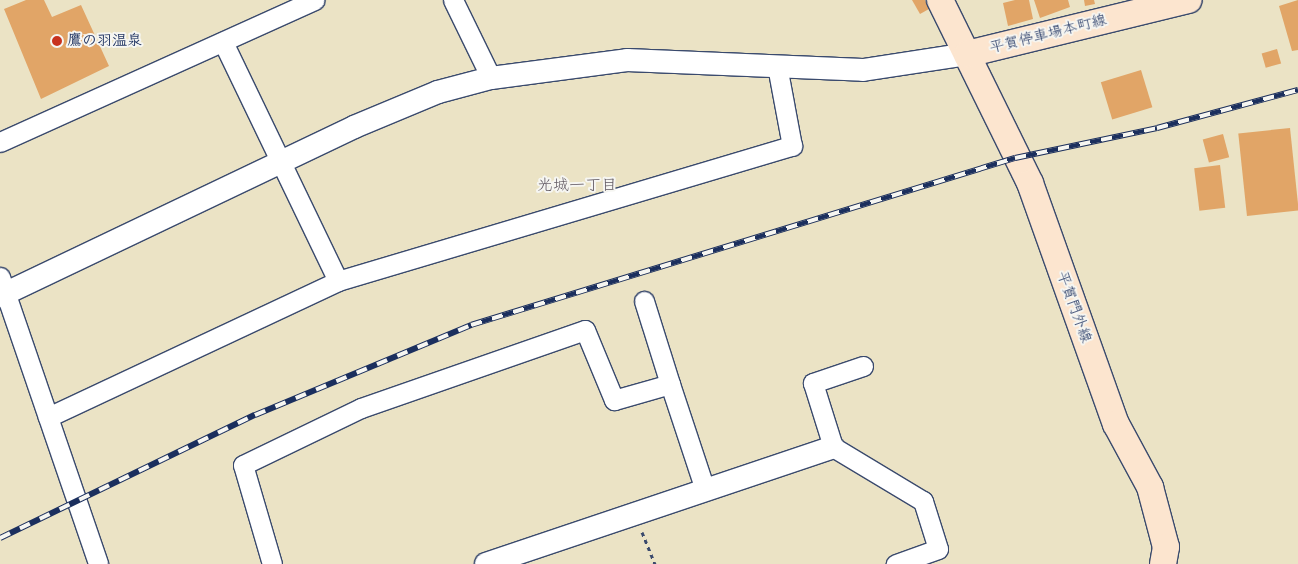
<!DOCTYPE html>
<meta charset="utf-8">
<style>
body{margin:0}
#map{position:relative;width:1298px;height:564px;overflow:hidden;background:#ebe3c5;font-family:"Architects Daughter","Klee One",sans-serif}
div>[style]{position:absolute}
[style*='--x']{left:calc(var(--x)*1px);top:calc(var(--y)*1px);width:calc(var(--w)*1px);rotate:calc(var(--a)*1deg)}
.building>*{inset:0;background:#e1a567;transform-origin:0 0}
.path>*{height:3px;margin-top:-1.5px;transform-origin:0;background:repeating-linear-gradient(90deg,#3a4a6d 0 4px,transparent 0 8px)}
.roads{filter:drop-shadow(1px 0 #3a4a6d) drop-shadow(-1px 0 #3a4a6d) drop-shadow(0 1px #3a4a6d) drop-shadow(0 -1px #3a4a6d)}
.minor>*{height:19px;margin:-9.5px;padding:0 9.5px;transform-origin:9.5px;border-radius:9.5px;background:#fff}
.tertiary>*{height:22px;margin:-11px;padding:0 11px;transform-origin:11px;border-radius:11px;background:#fff}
.secondary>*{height:26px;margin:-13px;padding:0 13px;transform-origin:13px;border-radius:13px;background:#fce5cf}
.rail>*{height:5.5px;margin-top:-2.75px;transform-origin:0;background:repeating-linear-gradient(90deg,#f6f6f2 0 11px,#1b2f5e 0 22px);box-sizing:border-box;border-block:1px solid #1b2f5e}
.dots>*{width:14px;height:14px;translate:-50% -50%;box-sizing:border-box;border:2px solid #f6f6f2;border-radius:50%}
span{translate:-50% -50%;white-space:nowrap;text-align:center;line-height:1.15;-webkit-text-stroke:4px #f6f6f2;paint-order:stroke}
.street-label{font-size:15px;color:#1b2f5e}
.poi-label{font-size:15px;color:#1b2f5e;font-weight:700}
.left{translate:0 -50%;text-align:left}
.neighbourhood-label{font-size:16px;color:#605861}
</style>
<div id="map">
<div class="building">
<i style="clip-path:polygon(26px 0,44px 0,52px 17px,81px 5px,109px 66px,41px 99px,4px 9px)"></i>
<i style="clip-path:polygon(912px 0,925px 0,929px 9px,920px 14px)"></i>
<i style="clip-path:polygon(1015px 0,1029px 0,1033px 19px,1008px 26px,1003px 3px)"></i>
<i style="clip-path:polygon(1034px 0,1068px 0,1070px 7px,1040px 18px)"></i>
<i style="clip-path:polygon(1084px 0,1094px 0,1095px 4px,1085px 6px)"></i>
<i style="clip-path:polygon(1298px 0,1298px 50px,1292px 51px,1279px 6px)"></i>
<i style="left:1277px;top:49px;width:15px;height:16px;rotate:74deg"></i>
<i style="left:1141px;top:70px;width:39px;height:42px;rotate:73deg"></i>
<i style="left:1290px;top:128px;width:83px;height:52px;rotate:84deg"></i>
<i style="left:1223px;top:134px;width:24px;height:21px;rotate:75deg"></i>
<i style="left:1220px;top:165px;width:43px;height:26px;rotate:83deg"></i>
</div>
<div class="path">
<i style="--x:642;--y:532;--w:35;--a:68"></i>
</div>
<div class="roads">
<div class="minor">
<i style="--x:453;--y:0;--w:87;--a:64"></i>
<i style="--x:223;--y:42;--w:265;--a:64.3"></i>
<i style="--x:0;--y:142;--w:345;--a:-24.3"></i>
<i style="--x:0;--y:277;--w:303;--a:71.1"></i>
<i style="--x:644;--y:301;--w:87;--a:72.6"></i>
<i style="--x:863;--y:366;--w:53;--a:161.2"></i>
<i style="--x:813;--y:383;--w:67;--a:72.6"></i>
<i style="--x:833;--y:447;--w:105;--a:31"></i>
<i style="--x:923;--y:501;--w:50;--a:72.6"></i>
<i style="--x:938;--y:549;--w:45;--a:160.3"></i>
<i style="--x:48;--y:417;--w:320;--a:-25.1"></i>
<i style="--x:338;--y:281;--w:474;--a:-16.6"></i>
<i style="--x:792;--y:146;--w:81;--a:-100.6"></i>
<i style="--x:272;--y:564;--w:103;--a:-106.3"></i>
<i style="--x:243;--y:465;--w:131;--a:-25.8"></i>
<i style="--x:361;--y:408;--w:237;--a:-19.2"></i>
<i style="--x:585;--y:330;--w:76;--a:67.5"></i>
<i style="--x:614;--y:400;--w:58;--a:-15.9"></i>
<i style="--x:670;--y:384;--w:112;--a:71.7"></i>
</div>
<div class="tertiary">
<i style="--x:0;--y:296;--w:392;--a:-25.5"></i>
<i style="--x:354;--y:127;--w:91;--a:-22.6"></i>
<i style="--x:438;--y:92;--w:55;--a:-14.8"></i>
<i style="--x:491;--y:78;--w:137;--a:-7.5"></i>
<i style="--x:627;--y:60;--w:236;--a:2.4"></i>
<i style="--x:863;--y:70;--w:105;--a:-8.7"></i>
<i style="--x:486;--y:564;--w:366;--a:-18.6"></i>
</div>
<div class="secondary">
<i style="--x:940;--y:0;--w:204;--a:63.8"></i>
<i style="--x:1030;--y:183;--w:256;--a:70.4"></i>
<i style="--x:1116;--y:424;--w:72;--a:61.6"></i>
<i style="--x:1150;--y:487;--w:62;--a:75.1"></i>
<i style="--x:1166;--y:547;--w:17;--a:100"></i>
<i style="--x:967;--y:54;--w:228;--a:-13.7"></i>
</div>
</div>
<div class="rail">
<i style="--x:0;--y:538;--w:283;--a:-25.8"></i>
<i style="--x:255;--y:415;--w:234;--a:-22.6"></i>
<i style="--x:471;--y:325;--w:569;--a:-17.07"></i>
<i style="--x:1015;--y:158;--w:145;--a:-11.9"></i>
<i style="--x:1157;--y:128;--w:146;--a:-15.1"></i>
</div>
<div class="dots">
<i style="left:57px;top:41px;background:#c8321e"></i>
</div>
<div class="street-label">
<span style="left:1048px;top:34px;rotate:-14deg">平賀停車場本町線</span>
<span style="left:1074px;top:307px;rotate:70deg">平賀門外線</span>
</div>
<div class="poi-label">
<span class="left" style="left:67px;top:41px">鷹の羽温泉</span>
</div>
<div class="neighbourhood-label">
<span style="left:577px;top:185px">光城一丁目</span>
</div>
</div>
